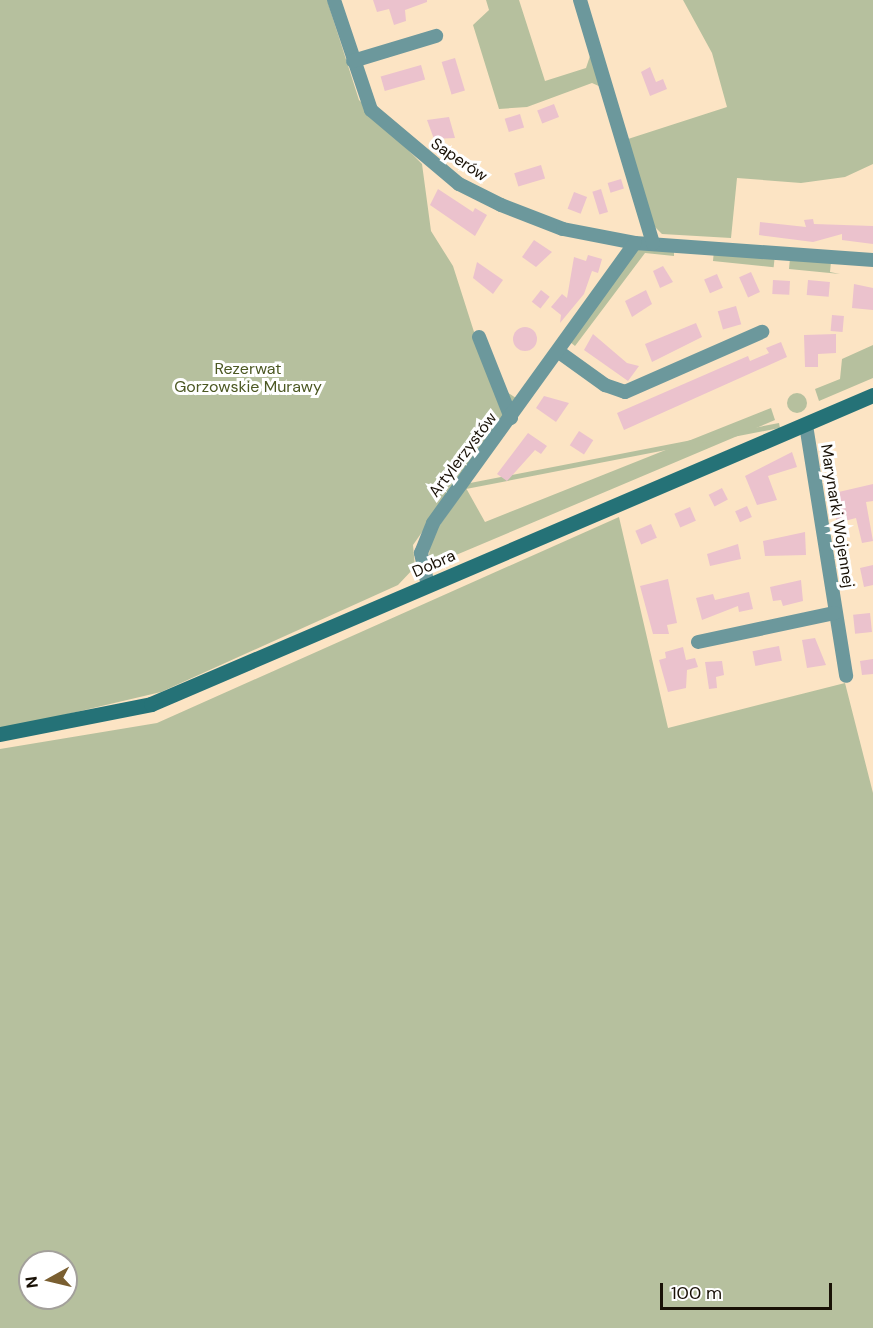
<!DOCTYPE html>
<meta charset="utf-8">
<style>
body{margin:0}
#map{position:relative;width:873px;height:1328px;overflow:hidden;background:#fce4c4;font-family:"DM Sans",sans-serif}
div>[style]{position:absolute}
[style*='--x']{left:calc(var(--x)*1px);top:calc(var(--y)*1px);width:calc(var(--w)*1px);rotate:calc(var(--a)*1deg)}
.green>*{inset:0;background:#b6c09e;transform-origin:0 0}
.round{border-radius:50%}
.building>*{inset:0;background:#ebc2cd;transform-origin:0 0}
.street>*{height:14px;margin:-7px;padding:0 7px;transform-origin:7px;border-radius:7px;background:#6c989c}
.secondary>*{height:15px;margin:-7.5px;padding:0 7.5px;transform-origin:7.5px;border-radius:7.5px;background:#257277}
span{translate:-50% -50%;white-space:nowrap;text-align:center;line-height:1.15;-webkit-text-stroke:6px #fff;paint-order:stroke}
.street-label{font-size:16px;color:#191106}
.park-label{font-size:16px;color:#4c5823}
.north{position:absolute;left:18px;top:1250px;width:60px;height:60px;box-sizing:border-box;background:#fff;border:2px solid #a3a09b;border-radius:50%;rotate:262deg;font-size:16px;font-weight:700;line-height:24px;text-align:center;color:#191106}
.north::after{content:'';display:block;margin:auto;width:21px;height:27px;background:#7a5f31;clip-path:polygon(50% 0,100% 100%,50% 72%,0 100%)}
.scale{position:absolute;left:660px;top:1283px;width:172px;height:27px;box-sizing:border-box;border:3px solid #191106;border-top:0;padding-left:8px;font-size:18px;line-height:21px;white-space:nowrap;color:#191106;-webkit-text-stroke:4px #fff;paint-order:stroke}
</style>
<div id="map">
<div class="green">
<i style="clip-path:polygon(0 0,327px 0,359px 100px,422px 164px,431px 231px,453px 266px,475px 335px,504px 390px,516px 398px,413px 545px,415px 567px,398px 585px,161px 692px,0 730px)"></i>
<i style="clip-path:polygon(486px 0,519px 0,545px 81px,586px 68px,590px 56px,601px 87px,592px 83px,527px 107px,499px 109px,473px 25px,489px 10px)"></i>
<i style="clip-path:polygon(683px 0,873px 0,873px 164px,845px 177px,801px 183px,737px 178px,731px 238px,662px 234px,652px 224px,628px 139px,727px 107px,712px 53px)"></i>
<i style="clip-path:polygon(674px 248px,674px 256px,645px 253px,575px 346px,570px 342px,637px 250px)"></i>
<i style="left:714px;top:251px;width:61px;height:10px;rotate:6deg"></i>
<i style="clip-path:polygon(790px 258px,831px 262px,830px 272px,840px 274px,789px 269px)"></i>
<i style="clip-path:polygon(873px 345px,873px 378px,819px 401px,815px 389px,840px 379px,842px 359px)"></i>
<i class="round" style="left:787px;top:393px;width:20px;height:20px"></i>
<i style="clip-path:polygon(771px 408px,775px 420px,456px 555px,428px 561px,432px 536px,466px 488px,485px 522px)"></i>
<i style="left:779px;top:423px;width:5px;height:337px;rotate:79deg"></i>
<i style="clip-path:polygon(evenodd,619px 517px,668px 728px,845px 683px,873px 793px,873px 1328px,0 1328px,0 749px,157px 723px,619px 517px,30px 1262px,66px 1262px,66px 1298px,30px 1298px,30px 1262px)"></i>
</div>
<div class="building">
<i style="clip-path:polygon(373px 0,427px 0,427px 2px,405px 10px,406px 21px,394px 25px,389px 9px,377px 12px)"></i>
<i style="left:455px;top:58px;width:34px;height:14px;rotate:73deg"></i>
<i style="left:421px;top:65px;width:15px;height:42px;rotate:74deg"></i>
<i style="clip-path:polygon(650px 67px,656px 82px,663px 79px,667px 89px,650px 96px,641px 72px)"></i>
<i style="left:554px;top:104px;width:14px;height:18px;rotate:69deg"></i>
<i style="left:520px;top:114px;width:14px;height:16px;rotate:73deg"></i>
<i style="clip-path:polygon(449px 117px,455px 138px,434px 139px,427px 120px)"></i>
<i style="left:541px;top:165px;width:14px;height:28px;rotate:73deg"></i>
<i style="left:621px;top:179px;width:10px;height:14px;rotate:73deg"></i>
<i style="clip-path:polygon(438px 189px,473px 212px,475px 208px,487px 215px,475px 236px,430px 205px)"></i>
<i style="left:601px;top:189px;width:24px;height:9px;rotate:73deg"></i>
<i style="left:574px;top:192px;width:14px;height:18px;rotate:21deg"></i>
<i style="clip-path:polygon(813px 219px,814px 224px,873px 226px,873px 244px,842px 240px,842px 234px,813px 242px,759px 235px,760px 222px,806px 227px,804px 220px)"></i>
<i style="clip-path:polygon(534px 240px,552px 252px,536px 267px,522px 257px)"></i>
<i style="clip-path:polygon(588px 255px,602px 259px,598px 273px,592px 271px,584px 294px,560px 323px,561px 315px,551px 307px,562px 294px,567px 298px,574px 257px,586px 261px)"></i>
<i style="clip-path:polygon(477px 262px,503px 280px,493px 294px,473px 278px)"></i>
<i style="clip-path:polygon(663px 266px,673px 282px,660px 288px,653px 271px)"></i>
<i style="left:751px;top:272px;width:22px;height:13px;rotate:66deg"></i>
<i style="left:717px;top:274px;width:15px;height:14px;rotate:67deg"></i>
<i style="left:773px;top:280px;width:17px;height:14px;rotate:3deg"></i>
<i style="left:808px;top:280px;width:22px;height:15px;rotate:5deg"></i>
<i style="clip-path:polygon(854px 284px,873px 288px,873px 310px,852px 308px)"></i>
<i style="left:541px;top:290px;width:11px;height:15px;rotate:38deg"></i>
<i style="clip-path:polygon(646px 290px,652px 304px,632px 317px,625px 301px)"></i>
<i style="left:736px;top:306px;width:19px;height:19px;rotate:74deg"></i>
<i style="left:832px;top:315px;width:12px;height:16px;rotate:5deg"></i>
<i style="clip-path:polygon(696px 323px,702px 337px,652px 362px,645px 344px)"></i>
<i class="round" style="left:513px;top:327px;width:24px;height:24px"></i>
<i style="clip-path:polygon(593px 334px,627px 363px,639px 366px,628px 381px,584px 350px)"></i>
<i style="clip-path:polygon(836px 334px,836px 353px,818px 354px,818px 367px,805px 367px,804px 335px)"></i>
<i style="clip-path:polygon(781px 342px,787px 357px,624px 430px,617px 413px,748px 356px,750px 361px,769px 353px,766px 348px)"></i>
<i style="clip-path:polygon(544px 396px,569px 403px,556px 422px,536px 408px)"></i>
<i style="left:579px;top:431px;width:17px;height:17px;rotate:33deg"></i>
<i style="clip-path:polygon(528px 433px,547px 446px,541px 454px,535px 450px,507px 481px,497px 474px)"></i>
<i style="clip-path:polygon(792px 452px,797px 467px,768px 476px,777px 500px,757px 505px,745px 476px)"></i>
<i style="clip-path:polygon(873px 484px,873px 501px,866px 502px,873px 541px,862px 543px,856px 518px,837px 523px,830px 494px)"></i>
<i style="left:722px;top:488px;width:13px;height:15px;rotate:63deg"></i>
<i style="left:747px;top:506px;width:12px;height:13px;rotate:66deg"></i>
<i style="left:690px;top:507px;width:15px;height:17px;rotate:67deg"></i>
<i style="left:651px;top:524px;width:15px;height:17px;rotate:67deg"></i>
<i style="clip-path:polygon(805px 532px,806px 555px,765px 556px,763px 541px)"></i>
<i style="clip-path:polygon(738px 544px,741px 559px,710px 566px,707px 554px)"></i>
<i style="clip-path:polygon(873px 565px,873px 585px,864px 587px,860px 568px)"></i>
<i style="clip-path:polygon(668px 579px,677px 623px,667px 625px,669px 634px,653px 634px,640px 586px)"></i>
<i style="clip-path:polygon(801px 580px,803px 601px,783px 606px,781px 600px,773px 601px,770px 587px)"></i>
<i style="clip-path:polygon(749px 592px,753px 609px,739px 612px,738px 606px,702px 620px,696px 598px,713px 594px,715px 600px)"></i>
<i style="left:870px;top:613px;width:19px;height:17px;rotate:84deg"></i>
<i style="clip-path:polygon(815px 638px,826px 665px,807px 668px,802px 640px)"></i>
<i style="left:779px;top:646px;width:15px;height:27px;rotate:79deg"></i>
<i style="clip-path:polygon(683px 647px,686px 660px,695px 658px,698px 667px,687px 670px,686px 688px,668px 692px,659px 660px,666px 658px,665px 652px)"></i>
<i style="clip-path:polygon(873px 659px,873px 674px,862px 675px,860px 661px)"></i>
<i style="clip-path:polygon(722px 661px,724px 675px,716px 677px,717px 688px,709px 689px,705px 662px)"></i>
</div>
<div class="street">
<i style="--x:334;--y:0;--w:116;--a:71.4"></i>
<i style="--x:371;--y:110;--w:115;--a:40.1"></i>
<i style="--x:459;--y:184;--w:47;--a:26.6"></i>
<i style="--x:501;--y:205;--w:66;--a:21.2"></i>
<i style="--x:563;--y:229;--w:73;--a:11"></i>
<i style="--x:635;--y:243;--w:239;--a:4.1"></i>
<i style="--x:580;--y:0;--w:254;--a:73.3"></i>
<i style="--x:353;--y:61;--w:87;--a:-16.8"></i>
<i style="--x:479;--y:337;--w:87;--a:68.4"></i>
<i style="--x:559;--y:352;--w:57;--a:35.7"></i>
<i style="--x:605;--y:385;--w:21;--a:19"></i>
<i style="--x:625;--y:392;--w:150;--a:-23.7"></i>
<i style="--x:806;--y:425;--w:254;--a:80.9"></i>
<i style="--x:428;--y:586;--w:34;--a:-102"></i>
<i style="--x:421;--y:553;--w:32;--a:-68"></i>
<i style="--x:433;--y:523;--w:345;--a:-54.2"></i>
<i style="--x:698;--y:642;--w:140;--a:-12"></i>
</div>
<div class="secondary">
<i style="--x:0;--y:734;--w:154;--a:-11.2"></i>
<i style="--x:151;--y:704;--w:785;--a:-23.17"></i>
</div>
<div class="street-label">
<span style="left:459px;top:160px;rotate:34deg">Saperów</span>
<span style="left:463px;top:455px;rotate:-53deg">Artylerzystów</span>
<span style="left:837px;top:516px;rotate:81deg">Marynarki Wojennej</span>
<span style="left:434px;top:564px;rotate:-24deg">Dobra</span>
</div>
<div class="park-label">
<span style="left:248px;top:378px">Rezerwat<br>Gorzowskie Murawy</span>
</div>
<div class="north">N</div>
<div class="scale">100 m</div>
</div>
